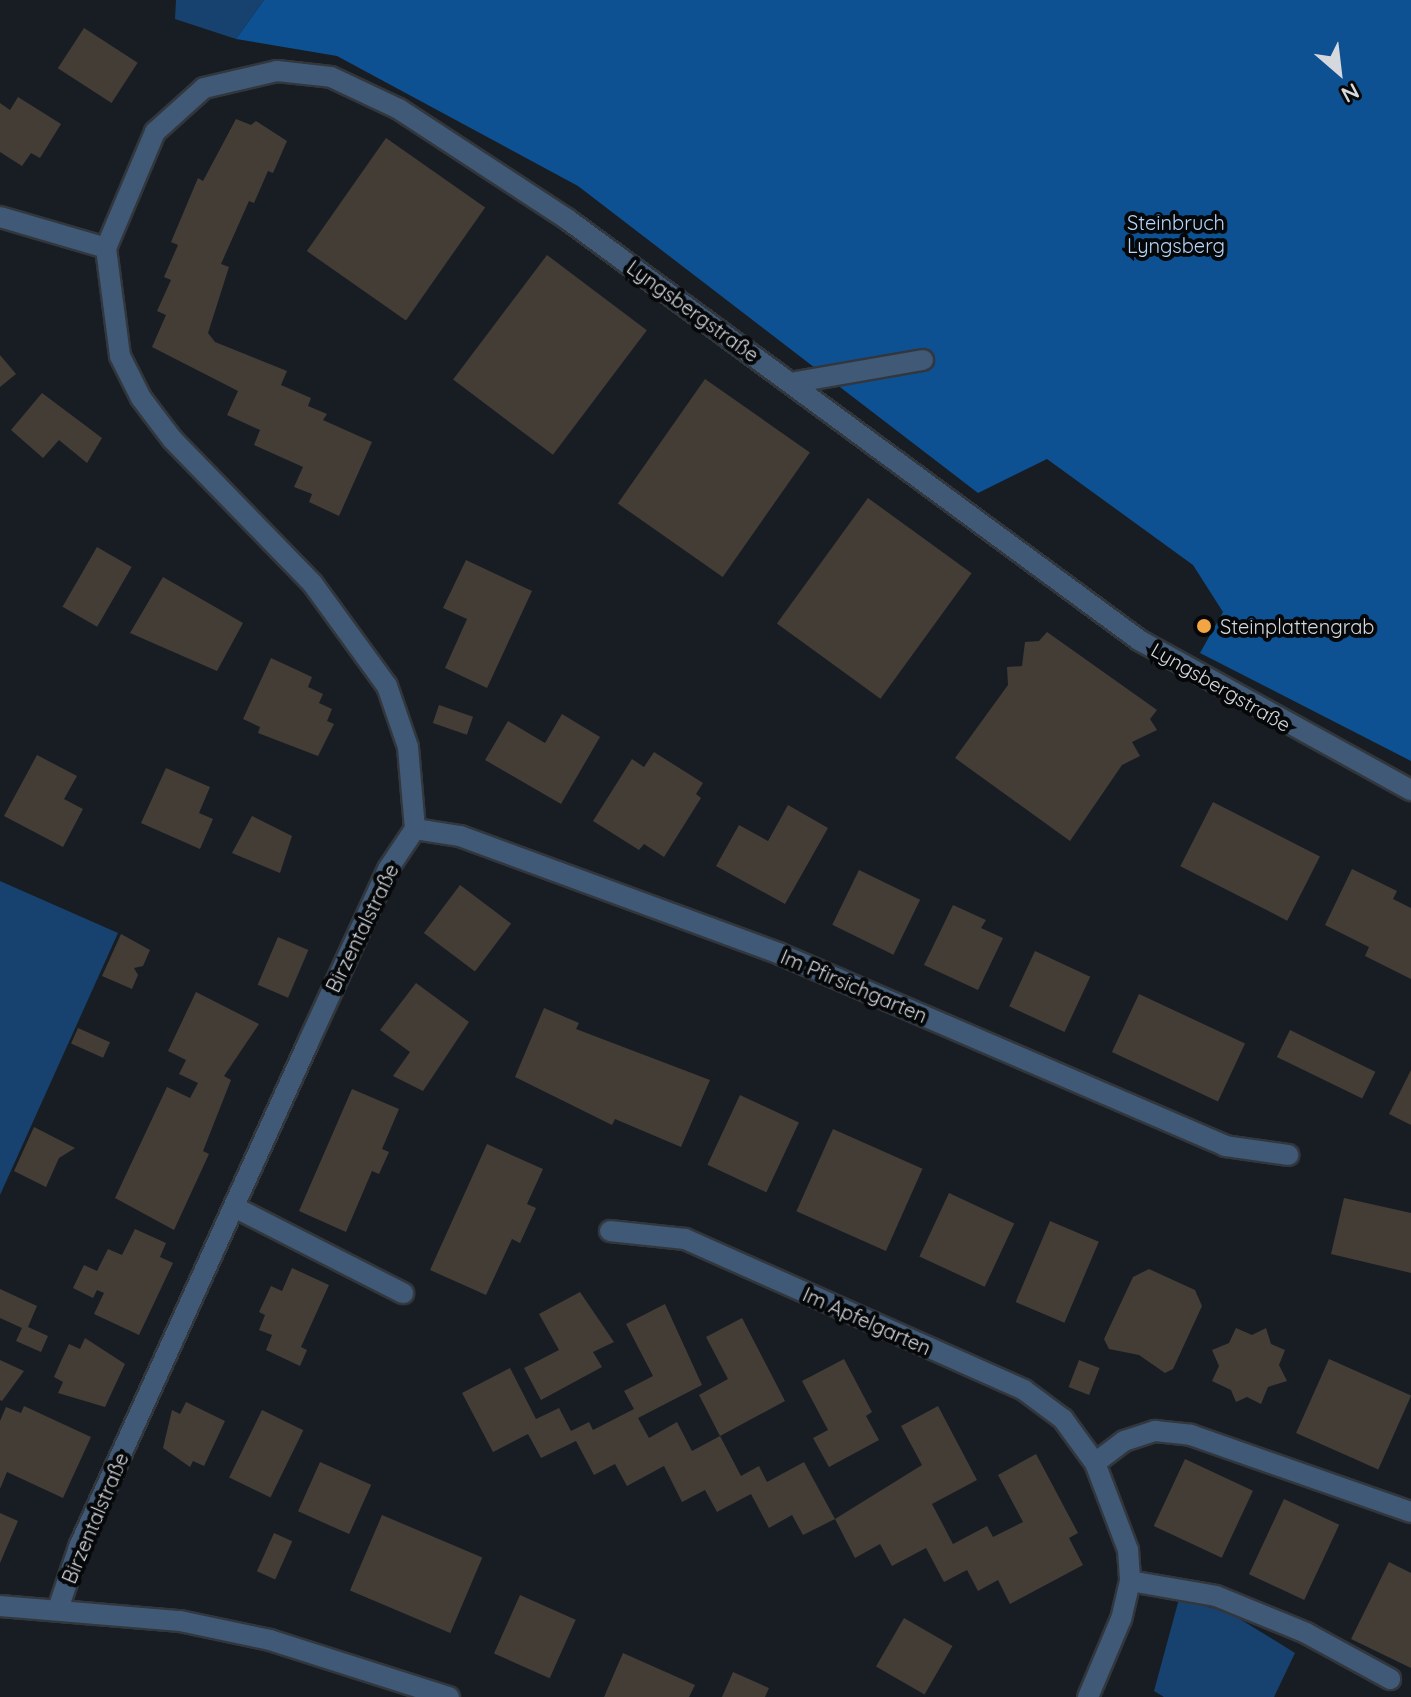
<!DOCTYPE html>
<meta charset="utf-8">
<style>
body{margin:0}
#map{position:relative;width:1411px;height:1697px;overflow:hidden;background:#181d23;font-family:Quicksand,sans-serif}
div>[style]{position:absolute}
[style*='--x']{left:calc(var(--x)*1px);top:calc(var(--y)*1px);width:calc(var(--w)*1px);rotate:calc(var(--a)*1deg)}
.green>*{inset:0;background:#17426f}
.forest>*{inset:0;background:#0d5192}
.building>*{inset:0;background:#433d36;transform-origin:0 0}
.roads{filter:drop-shadow(2px 0 #32373d) drop-shadow(-2px 0 #32373d) drop-shadow(0 2px #32373d) drop-shadow(0 -2px #32373d)}
.minor>*{height:20px;margin:-10px;padding:0 10px;transform-origin:10px;border-radius:10px;background:#405976}
.dots>*{width:22px;height:22px;translate:-50% -50%;box-sizing:border-box;border:4px solid #050709;border-radius:50%}
span{translate:-50% -50%;white-space:nowrap;text-align:center;line-height:1.15;-webkit-text-stroke:8px #050709;paint-order:stroke}
.park-label{font-size:20px;color:#b5d5fa}
.street-label{font-size:20px;color:#d5d8dd}
.poi-label{font-size:20px;color:#d5d8dd}
.left{translate:0 -50%;text-align:left}
.north{position:absolute;left:1299px;top:32px;width:80px;height:80px;-webkit-text-stroke:6px #050709;paint-order:stroke;rotate:152deg;font-size:22px;font-weight:700;line-height:32px;text-align:center;color:#d5d8dd}
.north::after{content:'';display:block;margin:auto;width:28px;height:36px;background:#d5d8dd;clip-path:polygon(50% 0,100% 100%,50% 72%,0 100%)}
</style>
<div id="map">
<div class="green">
<i style="clip-path:polygon(176px 0,264px 0,236px 39px,175px 19px)"></i>
<i style="clip-path:polygon(0 881px,118px 933px,0 1195px)"></i>
<i style="clip-path:polygon(1179px 1599px,1230px 1613px,1295px 1653px,1274px 1697px,1164px 1697px,1154px 1691px)"></i>
</div>
<div class="forest">
<i style="clip-path:polygon(264px 0,1411px 0,1411px 761px,1200px 653px,1223px 612px,1193px 565px,1047px 459px,978px 493px,578px 186px,337px 56px,236px 39px)"></i>
</div>
<div class="building">
<i style="left:84px;top:28px;width:64px;height:48px;rotate:33deg"></i>
<i style="clip-path:polygon(18px 97px,61px 124px,40px 158px,31px 153px,22px 166px,0 152px,0 103px,10px 110px)"></i>
<i style="clip-path:polygon(236px 119px,251px 125px,256px 121px,287px 141px,273px 173px,268px 171px,254px 203px,249px 201px,221px 264px,229px 267px,208px 333px,215px 342px,287px 371px,281px 385px,311px 398px,308px 406px,327px 414px,323px 420px,372px 442px,339px 516px,309px 502px,312px 494px,294px 487px,303px 467px,254px 445px,260px 430px,227px 415px,238px 391px,152px 347px,166px 315px,157px 311px,171px 280px,164px 277px,178px 245px,171px 242px,198px 178px,203px 181px)"></i>
<i style="left:386px;top:138px;width:121px;height:138px;rotate:35deg"></i>
<i style="left:547px;top:255px;width:125px;height:156px;rotate:37deg"></i>
<i style="clip-path:polygon(0 355px,16px 374px,0 387px)"></i>
<i style="left:705px;top:379px;width:128px;height:152px;rotate:35deg"></i>
<i style="clip-path:polygon(42px 393px,102px 438px,87px 463px,59px 440px,43px 458px,11px 430px)"></i>
<i style="left:868px;top:498px;width:128px;height:155px;rotate:36deg"></i>
<i style="left:97px;top:547px;width:40px;height:69px;rotate:30deg"></i>
<i style="clip-path:polygon(466px 560px,532px 591px,487px 688px,445px 668px,467px 619px,443px 608px)"></i>
<i style="clip-path:polygon(163px 577px,243px 623px,217px 671px,130px 633px)"></i>
<i style="clip-path:polygon(1047px 632px,1157px 710px,1150px 719px,1157px 730px,1132px 742px,1140px 756px,1122px 765px,1070px 841px,955px 758px,1008px 685px,1007px 667px,1022px 666px,1025px 642px,1039px 641px)"></i>
<i style="clip-path:polygon(271px 658px,312px 677px,308px 687px,323px 694px,319px 703px,332px 709px,327px 721px,334px 724px,318px 756px,258px 733px,260px 727px,243px 719px)"></i>
<i style="left:439px;top:705px;width:36px;height:19px;rotate:19deg"></i>
<i style="clip-path:polygon(562px 714px,600px 737px,561px 804px,485px 760px,508px 721px,545px 743px)"></i>
<i style="clip-path:polygon(654px 752px,703px 783px,696px 794px,701px 798px,664px 857px,644px 844px,639px 850px,593px 821px,632px 759px,644px 767px)"></i>
<i style="clip-path:polygon(37px 755px,77px 776px,64px 799px,83px 809px,63px 847px,4px 816px)"></i>
<i style="clip-path:polygon(166px 768px,210px 787px,199px 813px,213px 819px,200px 849px,141px 823px)"></i>
<i style="left:1213px;top:802px;width:120px;height:72px;rotate:27deg"></i>
<i style="clip-path:polygon(788px 805px,828px 828px,785px 904px,716px 866px,739px 825px,768px 841px)"></i>
<i style="clip-path:polygon(252px 816px,292px 836px,280px 873px,232px 853px)"></i>
<i style="clip-path:polygon(1352px 869px,1397px 891px,1393px 899px,1411px 908px,1411px 979px,1365px 956px,1369px 947px,1325px 925px)"></i>
<i style="left:859px;top:870px;width:68px;height:61px;rotate:26deg"></i>
<i style="left:460px;top:885px;width:64px;height:60px;rotate:37deg"></i>
<i style="clip-path:polygon(953px 905px,986px 920px,981px 928px,1003px 938px,978px 990px,924px 965px)"></i>
<i style="clip-path:polygon(121px 934px,150px 950px,143px 966px,134px 968px,138px 975px,132px 989px,102px 976px)"></i>
<i style="left:278px;top:937px;width:33px;height:52px;rotate:23deg"></i>
<i style="left:1035px;top:951px;width:61px;height:61px;rotate:25deg"></i>
<i style="clip-path:polygon(416px 983px,469px 1022px,423px 1091px,393px 1076px,410px 1052px,380px 1030px)"></i>
<i style="clip-path:polygon(196px 992px,259px 1024px,224px 1076px,231px 1080px,203px 1151px,209px 1154px,174px 1230px,115px 1198px,167px 1087px,190px 1098px,198px 1083px,179px 1074px,186px 1060px,168px 1051px)"></i>
<i style="left:1139px;top:994px;width:117px;height:64px;rotate:25deg"></i>
<i style="clip-path:polygon(544px 1008px,579px 1023px,576px 1029px,710px 1080px,681px 1147px,615px 1119px,612px 1125px,515px 1077px)"></i>
<i style="left:78px;top:1028px;width:35px;height:17px;rotate:24deg"></i>
<i style="left:1290px;top:1030px;width:95px;height:30px;rotate:26deg"></i>
<i style="clip-path:polygon(1411px 1070px,1411px 1125px,1389px 1114px)"></i>
<i style="clip-path:polygon(352px 1089px,399px 1109px,382px 1149px,389px 1152px,379px 1174px,372px 1171px,346px 1232px,299px 1211px)"></i>
<i style="left:740px;top:1095px;width:65px;height:77px;rotate:25deg"></i>
<i style="clip-path:polygon(34px 1127px,75px 1148px,59px 1158px,46px 1187px,14px 1171px)"></i>
<i style="left:833px;top:1129px;width:98px;height:90px;rotate:24deg"></i>
<i style="clip-path:polygon(487px 1144px,543px 1169px,527px 1204px,536px 1208px,520px 1243px,512px 1239px,486px 1295px,430px 1270px)"></i>
<i style="left:949px;top:1193px;width:72px;height:70px;rotate:25deg"></i>
<i style="clip-path:polygon(1344px 1198px,1411px 1213px,1411px 1273px,1331px 1254px)"></i>
<i style="left:1050px;top:1221px;width:53px;height:88px;rotate:23deg"></i>
<i style="clip-path:polygon(135px 1229px,166px 1243px,160px 1257px,173px 1263px,139px 1335px,94px 1314px,104px 1293px,97px 1290px,93px 1298px,73px 1288px,84px 1265px,97px 1271px,108px 1249px,122px 1255px)"></i>
<i style="clip-path:polygon(292px 1268px,329px 1285px,301px 1347px,307px 1350px,300px 1366px,266px 1350px,272px 1335px,259px 1330px,265px 1315px,259px 1312px,271px 1286px,282px 1291px)"></i>
<i style="clip-path:polygon(1149px 1269px,1195px 1290px,1202px 1306px,1173px 1369px,1165px 1373px,1139px 1355px,1109px 1349px,1104px 1339px,1133px 1277px)"></i>
<i style="clip-path:polygon(0 1289px,37px 1306px,28px 1327px,48px 1336px,41px 1352px,16px 1341px,22px 1328px,0 1318px)"></i>
<i style="clip-path:polygon(580px 1292px,614px 1342px,593px 1352px,602px 1367px,541px 1400px,524px 1368px,559px 1350px,539px 1314px)"></i>
<i style="clip-path:polygon(665px 1304px,702px 1385px,638px 1418px,649px 1438px,677px 1422px,692px 1451px,720px 1436px,699px 1395px,728px 1379px,706px 1337px,742px 1318px,785px 1401px,720px 1436px,741px 1476px,759px 1466px,767px 1482px,804px 1462px,835px 1519px,803px 1535px,792px 1515px,769px 1528px,751px 1494px,717px 1512px,705px 1490px,682px 1502px,664px 1466px,627px 1486px,615px 1464px,594px 1475px,576px 1441px,541px 1458px,528px 1434px,493px 1452px,462px 1393px,510px 1368px,536px 1419px,559px 1408px,571px 1431px,589px 1422px,593px 1430px,634px 1409px,624px 1391px,653px 1376px,626px 1324px)"></i>
<i style="clip-path:polygon(1236px 1328px,1252px 1335px,1266px 1328px,1271px 1344px,1285px 1350px,1279px 1365px,1287px 1381px,1268px 1387px,1261px 1404px,1247px 1397px,1236px 1402px,1231px 1390px,1212px 1381px,1219px 1366px,1212px 1350px,1229px 1343px)"></i>
<i style="clip-path:polygon(85px 1338px,125px 1364px,105px 1407px,58px 1393px,63px 1382px,54px 1377px,61px 1361px,69px 1344px,80px 1349px)"></i>
<i style="clip-path:polygon(844px 1359px,872px 1412px,866px 1416px,879px 1440px,829px 1467px,813px 1438px,828px 1430px,802px 1381px)"></i>
<i style="left:1329px;top:1359px;width:90px;height:81px;rotate:24deg"></i>
<i style="clip-path:polygon(0 1360px,24px 1371px,2px 1401px,0 1400px)"></i>
<i style="left:1079px;top:1360px;width:22px;height:29px;rotate:21deg"></i>
<i style="clip-path:polygon(186px 1402px,225px 1421px,204px 1466px,193px 1461px,190px 1467px,163px 1448px,172px 1410px,180px 1414px)"></i>
<i style="clip-path:polygon(24px 1406px,91px 1437px,63px 1498px,7px 1472px,0 1489px,0 1421px,6px 1407px,21px 1413px)"></i>
<i style="clip-path:polygon(938px 1406px,977px 1480px,932px 1504px,953px 1544px,987px 1526px,993px 1537px,1023px 1522px,998px 1475px,1036px 1454px,1078px 1533px,1069px 1538px,1083px 1565px,1010px 1604px,998px 1580px,978px 1591px,967px 1570px,944px 1582px,926px 1548px,892px 1566px,880px 1544px,855px 1558px,835px 1519px,922px 1465px,901px 1426px)"></i>
<i style="left:262px;top:1410px;width:46px;height:75px;rotate:26deg"></i>
<i style="left:1185px;top:1459px;width:75px;height:74px;rotate:25deg"></i>
<i style="left:320px;top:1462px;width:56px;height:54px;rotate:24deg"></i>
<i style="left:1284px;top:1499px;width:61px;height:83px;rotate:25deg"></i>
<i style="clip-path:polygon(0 1513px,18px 1521px,0 1563px)"></i>
<i style="left:382px;top:1515px;width:109px;height:82px;rotate:23deg"></i>
<i style="left:274px;top:1533px;width:20px;height:42px;rotate:24deg"></i>
<i style="clip-path:polygon(1389px 1562px,1411px 1573px,1411px 1668px,1351px 1639px)"></i>
<i style="left:520px;top:1595px;width:61px;height:64px;rotate:24deg"></i>
<i style="left:904px;top:1618px;width:56px;height:56px;rotate:30deg"></i>
<i style="clip-path:polygon(623px 1653px,695px 1685px,689px 1697px,604px 1697px)"></i>
<i style="clip-path:polygon(733px 1672px,769px 1688px,765px 1697px,722px 1697px)"></i>
</div>
<div class="roads">
<div class="minor">
<i style="--x:0;--y:217;--w:110;--a:16.3"></i>
<i style="--x:791;--y:383;--w:134;--a:-9.9"></i>
<i style="--x:415;--y:829;--w:46;--a:8.8"></i>
<i style="--x:460;--y:836;--w:341;--a:20.2"></i>
<i style="--x:780;--y:954;--w:485;--a:23.3"></i>
<i style="--x:1225;--y:1146;--w:64;--a:8.1"></i>
<i style="--x:234;--y:1207;--w:190;--a:27"></i>
<i style="--x:610;--y:1231;--w:75;--a:6.1"></i>
<i style="--x:685;--y:1239;--w:371;--a:24"></i>
<i style="--x:1024;--y:1390;--w:49;--a:36.6"></i>
<i style="--x:1063;--y:1419;--w:54;--a:54"></i>
<i style="--x:1095;--y:1463;--w:93;--a:69.2"></i>
<i style="--x:1128;--y:1550;--w:31;--a:86"></i>
<i style="--x:1130;--y:1581;--w:39;--a:103"></i>
<i style="--x:1121;--y:1619;--w:85;--a:112.9"></i>
<i style="--x:1095;--y:1463;--w:36;--a:-37"></i>
<i style="--x:1124;--y:1441;--w:33;--a:-18"></i>
<i style="--x:1155;--y:1431;--w:36;--a:6"></i>
<i style="--x:1191;--y:1435;--w:233;--a:19.3"></i>
<i style="--x:1130;--y:1581;--w:87;--a:9.9"></i>
<i style="--x:1216;--y:1596;--w:97;--a:22.3"></i>
<i style="--x:1306;--y:1633;--w:96;--a:28.7"></i>
<i style="--x:0;--y:1606;--w:181;--a:4.8"></i>
<i style="--x:180;--y:1621;--w:92;--a:11.9"></i>
<i style="--x:270;--y:1640;--w:188;--a:17.7"></i>
<i style="--x:58;--y:1609;--w:65;--a:-71.3"></i>
<i style="--x:79;--y:1547;--w:554;--a:-65.56"></i>
<i style="--x:308;--y:1043;--w:192;--a:-65.3"></i>
<i style="--x:388;--y:869;--w:48;--a:-56"></i>
<i style="--x:415;--y:829;--w:82;--a:-94.9"></i>
<i style="--x:408;--y:747;--w:65;--a:-109"></i>
<i style="--x:387;--y:686;--w:126;--a:-126"></i>
<i style="--x:313;--y:584;--w:202;--a:-134.2"></i>
<i style="--x:172;--y:439;--w:51;--a:-127.1"></i>
<i style="--x:141;--y:398;--w:47;--a:-116.6"></i>
<i style="--x:120;--y:356;--w:109;--a:-97.4"></i>
<i style="--x:106;--y:248;--w:126;--a:-67.1"></i>
<i style="--x:155;--y:132;--w:66;--a:-41.9"></i>
<i style="--x:204;--y:88;--w:75;--a:-13.1"></i>
<i style="--x:277;--y:71;--w:54;--a:6.3"></i>
<i style="--x:331;--y:77;--w:75;--a:25.2"></i>
<i style="--x:399;--y:109;--w:201;--a:33.2"></i>
<i style="--x:567;--y:219;--w:710;--a:36.35"></i>
<i style="--x:1139;--y:640;--w:311;--a:28.9"></i>
</div>
</div>
<div class="dots">
<i style="left:1204px;top:626px;background:#f3a443"></i>
</div>
<div class="park-label">
<span style="left:1176px;top:234px">Steinbruch<br>Lyngsberg</span>
</div>
<div class="street-label">
<span style="left:693px;top:311px;rotate:36deg">Lyngsbergstraße</span>
<span style="left:1221px;top:687px;rotate:30deg">Lyngsbergstraße</span>
<span style="left:362px;top:928px;rotate:-64deg">Birzentalstraße</span>
<span style="left:854px;top:986px;rotate:23deg">Im Pfirsichgarten</span>
<span style="left:867px;top:1321px;rotate:24deg">Im Apfelgarten</span>
<span style="left:95px;top:1518px;rotate:-67deg">Birzentalstraße</span>
</div>
<div class="poi-label">
<span class="left" style="left:1220px;top:626px">Steinplattengrab</span>
</div>
<div class="north">N</div>
</div>
